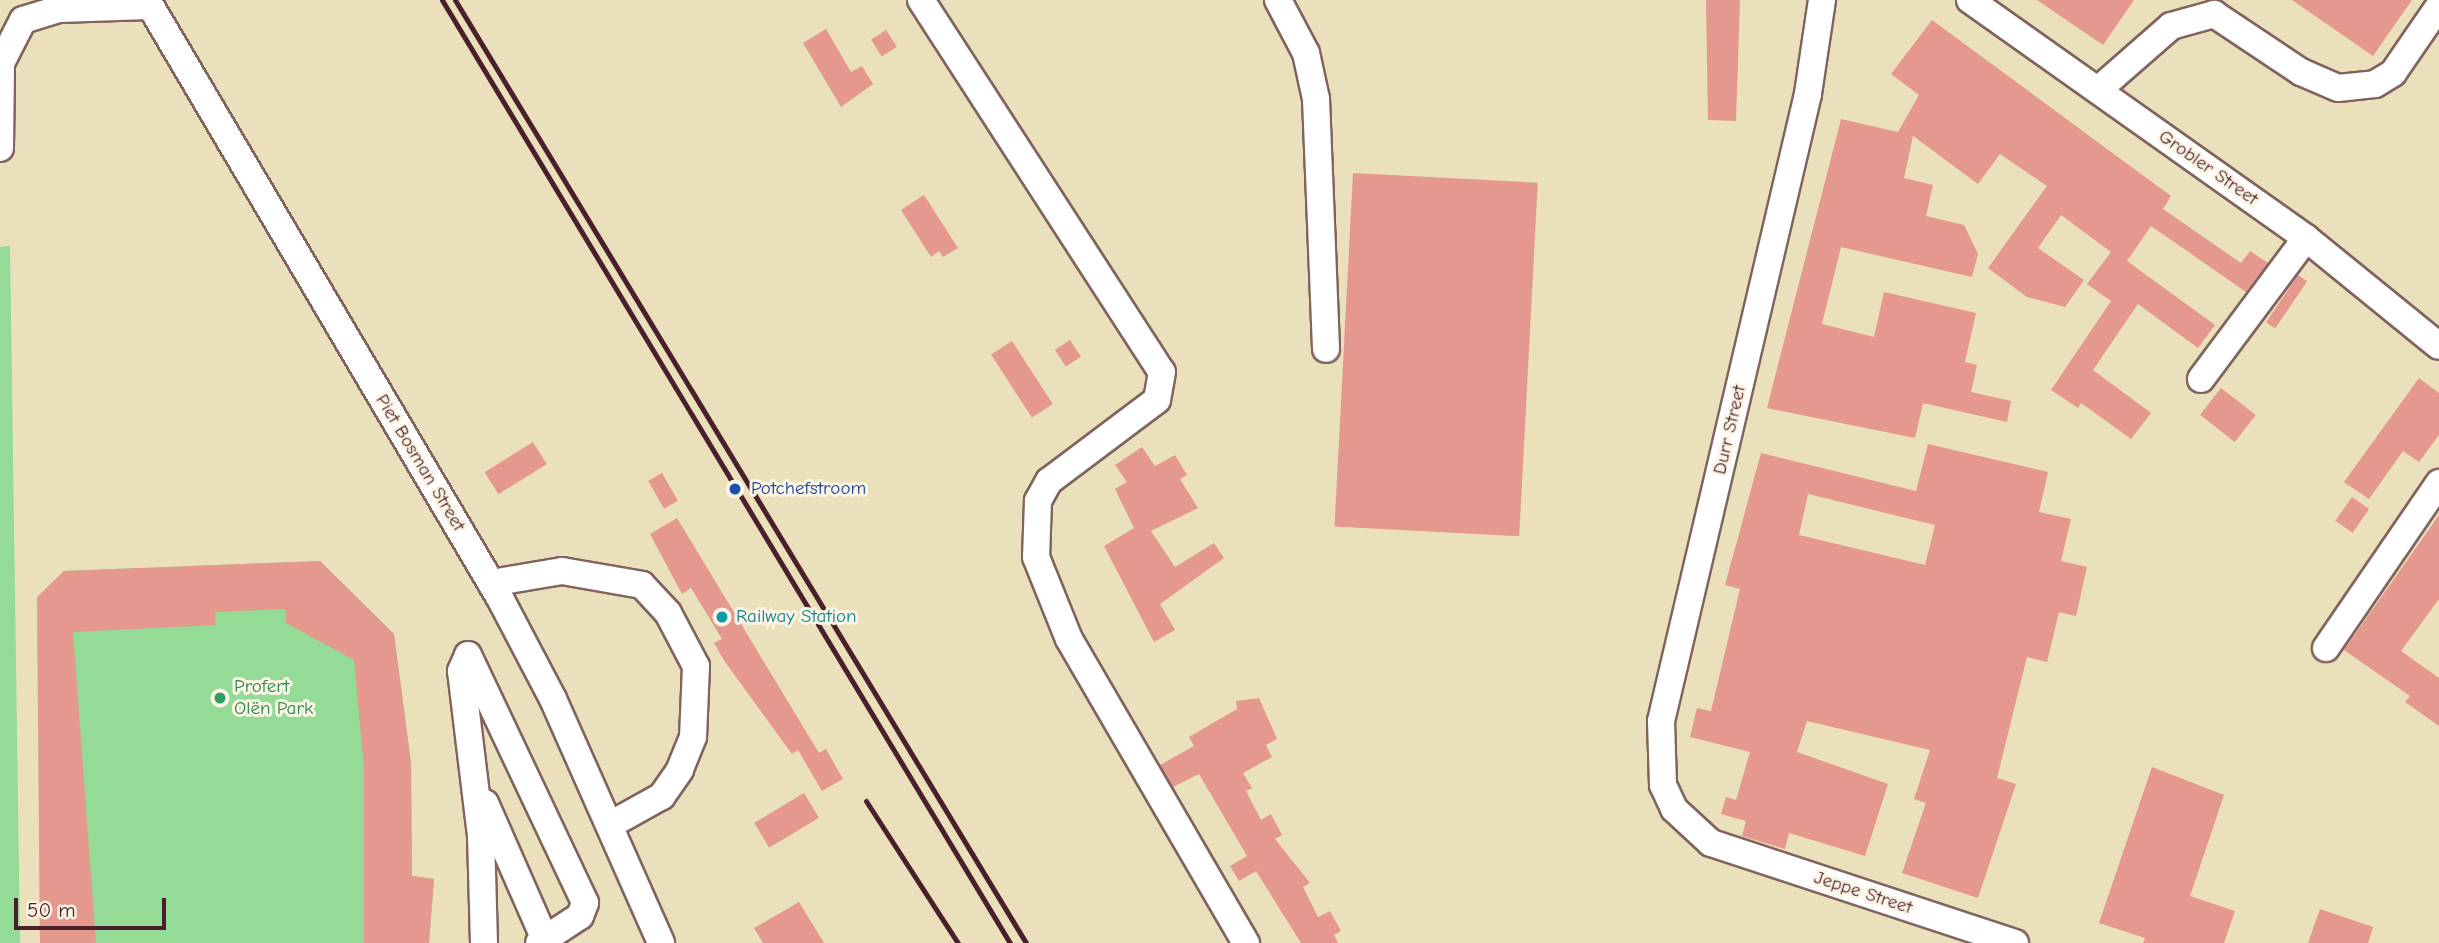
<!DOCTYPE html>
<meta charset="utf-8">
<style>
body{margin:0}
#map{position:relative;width:2439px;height:943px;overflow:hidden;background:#eae0bc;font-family:"Comic Neue",sans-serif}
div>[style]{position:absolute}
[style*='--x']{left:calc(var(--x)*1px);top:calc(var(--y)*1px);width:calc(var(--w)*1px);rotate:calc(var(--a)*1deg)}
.green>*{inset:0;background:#93db96}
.building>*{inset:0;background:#e4988e;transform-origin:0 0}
.roads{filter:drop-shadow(2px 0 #82635e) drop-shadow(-2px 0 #82635e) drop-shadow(0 2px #82635e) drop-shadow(0 -2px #82635e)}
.minor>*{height:26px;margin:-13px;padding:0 13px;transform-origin:13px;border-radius:13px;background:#fff}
.rail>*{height:5px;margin:-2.5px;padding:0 2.5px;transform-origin:2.5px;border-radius:2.5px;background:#4a1f2b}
.dots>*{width:19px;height:19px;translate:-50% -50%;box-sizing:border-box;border:4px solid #fcf5e5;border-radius:50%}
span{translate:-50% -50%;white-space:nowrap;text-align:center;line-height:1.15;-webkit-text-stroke:6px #fcf5e5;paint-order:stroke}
.street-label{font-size:19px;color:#4a1f2b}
.transit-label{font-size:19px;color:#164399}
.left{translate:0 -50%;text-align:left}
.culture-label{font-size:19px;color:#0d838f}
.leisure-label{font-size:19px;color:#27864d}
.scale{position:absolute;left:14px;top:898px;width:152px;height:32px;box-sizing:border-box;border:4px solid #4a1f2b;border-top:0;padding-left:9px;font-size:21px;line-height:24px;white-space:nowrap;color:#4a1f2b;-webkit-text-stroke:5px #fcf5e5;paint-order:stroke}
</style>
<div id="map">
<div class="green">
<i style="clip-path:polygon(10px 246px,20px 943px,0 943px,0 247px)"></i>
<i style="clip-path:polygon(320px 561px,394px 634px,411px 763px,412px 876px,434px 879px,429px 943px,40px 943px,37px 598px,64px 571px)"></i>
</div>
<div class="building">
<i style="clip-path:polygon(1706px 0,1740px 0,1736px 121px,1708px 120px)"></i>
<i style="clip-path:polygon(2037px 0,2134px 0,2103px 45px)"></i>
<i style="clip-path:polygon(2292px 0,2412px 0,2373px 56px)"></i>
<i style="clip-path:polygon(1932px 20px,2171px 196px,2163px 209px,2241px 263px,2250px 251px,2268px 263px,2246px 292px,2151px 226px,2127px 261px,2215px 325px,2198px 348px,2138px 304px,2093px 370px,2151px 413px,2131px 439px,2081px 403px,2078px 408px,2051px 390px,2111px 301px,2087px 284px,2111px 252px,2061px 215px,2038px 248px,2084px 280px,2065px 307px,2027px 297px,1988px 268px,2047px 186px,2000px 154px,1978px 184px,1913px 136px,1904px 178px,1933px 185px,1926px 216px,1964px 225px,1978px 254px,1972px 277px,1841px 247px,1822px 324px,1874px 337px,1884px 292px,1976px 313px,1965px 362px,1977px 365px,1971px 392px,2011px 401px,2007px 422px,1923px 403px,1915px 438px,1767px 408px,1841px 119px,1898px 132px,1919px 95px,1891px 74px)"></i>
<i style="clip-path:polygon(826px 29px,851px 72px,862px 66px,873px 84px,841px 107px,803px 43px)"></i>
<i style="left:886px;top:30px;width:20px;height:18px;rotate:57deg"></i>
<i style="left:1353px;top:173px;width:185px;height:354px;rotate:3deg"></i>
<i style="clip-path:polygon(924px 195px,958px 248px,943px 257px,939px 251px,931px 257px,901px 210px)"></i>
<i style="left:2298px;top:275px;width:11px;height:57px;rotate:34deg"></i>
<i style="left:1070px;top:340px;width:20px;height:18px;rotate:57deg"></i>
<i style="left:1012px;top:341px;width:75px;height:25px;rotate:57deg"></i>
<i style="clip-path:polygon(2419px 378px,2439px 393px,2439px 435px,2419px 462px,2403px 451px,2369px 499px,2344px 482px)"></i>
<i style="left:2221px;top:388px;width:44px;height:34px;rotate:38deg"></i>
<i style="left:533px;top:442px;width:26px;height:57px;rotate:58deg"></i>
<i style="clip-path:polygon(evenodd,1928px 444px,2048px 472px,2039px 512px,2071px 519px,2061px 561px,2087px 567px,2076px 616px,2059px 612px,2047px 662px,2027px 657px,1997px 778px,2016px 784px,1978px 898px,1902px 873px,1926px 803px,1914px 799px,1930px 750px,1807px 721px,1797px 752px,1888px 784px,1865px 856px,1789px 833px,1785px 849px,1742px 836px,1746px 821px,1721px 814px,1726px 797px,1736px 800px,1750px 752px,1690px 737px,1697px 708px,1711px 711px,1740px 589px,1725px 585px,1761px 453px,1916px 491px,1928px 444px,1808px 494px,1935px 525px,1925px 565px,1799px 535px,1808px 494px)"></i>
<i style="clip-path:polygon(1142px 447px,1155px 466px,1175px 455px,1187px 475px,1180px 479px,1198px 508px,1151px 531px,1175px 567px,1214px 543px,1224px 558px,1160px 604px,1175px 630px,1154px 642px,1104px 546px,1134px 528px,1115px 489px,1127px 482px,1115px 465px)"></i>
<i style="left:662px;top:473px;width:32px;height:16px;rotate:60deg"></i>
<i style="left:2352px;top:497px;width:21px;height:29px;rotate:35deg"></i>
<i style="clip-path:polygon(2439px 515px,2439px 599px,2401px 651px,2439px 678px,2439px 726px,2405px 702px,2410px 696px,2344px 650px)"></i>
<i style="clip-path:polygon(677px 518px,819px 753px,826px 749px,843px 779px,822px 791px,798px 750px,792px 754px,725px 662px,714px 643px,722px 639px,691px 588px,682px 594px,650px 534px)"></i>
<i style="clip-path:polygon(320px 561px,394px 634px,411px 763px,412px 876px,434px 879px,429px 943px,364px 943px,364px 767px,354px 660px,286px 623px,285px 609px,215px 612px,216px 625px,73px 632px,96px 943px,40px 943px,37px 597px,64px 571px)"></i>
<i style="clip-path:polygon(1259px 698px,1277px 739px,1266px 745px,1272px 757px,1243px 773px,1252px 788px,1246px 791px,1261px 820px,1271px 814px,1282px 835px,1275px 839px,1310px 883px,1303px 887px,1318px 917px,1330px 911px,1341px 931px,1334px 935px,1338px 943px,1301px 943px,1256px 871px,1239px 881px,1230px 866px,1247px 856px,1199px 774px,1173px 787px,1160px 765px,1194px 746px,1189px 737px,1237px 709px,1236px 701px)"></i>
<i style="clip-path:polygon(2152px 767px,2224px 795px,2190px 896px,2235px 911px,2224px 943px,2143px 943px,2145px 938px,2099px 923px)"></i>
<i style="left:804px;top:793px;width:29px;height:58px;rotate:59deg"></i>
<i style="clip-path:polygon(799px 902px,824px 943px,763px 943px,754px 928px)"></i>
<i style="clip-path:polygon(2320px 909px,2373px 927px,2368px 943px,2308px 943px)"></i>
</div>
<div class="roads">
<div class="minor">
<i style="--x:147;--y:0;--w:697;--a:59.46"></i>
<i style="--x:501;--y:600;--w:112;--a:62.3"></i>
<i style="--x:553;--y:699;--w:267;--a:66.1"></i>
<i style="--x:921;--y:0;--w:443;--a:57.1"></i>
<i style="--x:1162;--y:372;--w:28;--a:100"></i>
<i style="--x:1157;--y:400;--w:135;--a:143.1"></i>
<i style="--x:1049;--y:481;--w:23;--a:119"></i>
<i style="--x:1038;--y:501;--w:56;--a:92"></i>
<i style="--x:1036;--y:557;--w:88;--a:68.1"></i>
<i style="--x:1069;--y:639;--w:352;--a:59.8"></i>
<i style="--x:1278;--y:0;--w:60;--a:62.2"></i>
<i style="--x:1306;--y:53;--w:47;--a:77.7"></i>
<i style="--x:1316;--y:99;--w:250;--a:87.7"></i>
<i style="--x:1822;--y:0;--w:95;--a:98.5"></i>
<i style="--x:1808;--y:94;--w:644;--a:103.19"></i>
<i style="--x:1661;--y:721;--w:64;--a:88.2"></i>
<i style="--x:1663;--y:785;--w:26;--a:65"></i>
<i style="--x:1674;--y:809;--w:50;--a:42.6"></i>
<i style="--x:1711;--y:843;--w:320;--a:18.2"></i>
<i style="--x:1970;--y:0;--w:412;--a:35.3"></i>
<i style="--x:2306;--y:238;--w:171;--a:39.1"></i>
<i style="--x:2098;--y:90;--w:97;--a:-41.2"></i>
<i style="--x:2171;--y:26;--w:45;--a:-15.6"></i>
<i style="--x:2214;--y:14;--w:105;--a:33.7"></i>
<i style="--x:2301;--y:72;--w:40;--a:23.4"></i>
<i style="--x:2338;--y:88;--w:37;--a:-6"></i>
<i style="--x:2375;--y:84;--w:21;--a:-31"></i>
<i style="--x:2393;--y:73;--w:81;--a:-55.5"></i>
<i style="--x:0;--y:148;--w:85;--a:-89.3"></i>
<i style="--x:1;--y:63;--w:48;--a:-62.9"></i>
<i style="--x:23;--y:20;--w:37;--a:-17"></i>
<i style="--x:58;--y:9;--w:92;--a:-1.9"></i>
<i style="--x:2201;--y:379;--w:176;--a:-53.3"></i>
<i style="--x:491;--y:583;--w:72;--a:-9.6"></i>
<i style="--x:562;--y:571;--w:81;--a:9.9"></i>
<i style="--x:642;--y:585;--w:38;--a:47"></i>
<i style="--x:668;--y:613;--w:60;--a:62.2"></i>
<i style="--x:696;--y:666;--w:71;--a:92.4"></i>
<i style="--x:693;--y:737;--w:35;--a:112"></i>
<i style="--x:680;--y:770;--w:32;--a:125"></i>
<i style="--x:662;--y:796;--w:60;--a:150.9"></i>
<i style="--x:2326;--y:648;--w:200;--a:-55.6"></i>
<i style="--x:485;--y:803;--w:150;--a:66.3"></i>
<i style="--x:484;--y:943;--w:107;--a:-91.6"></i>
<i style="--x:481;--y:836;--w:166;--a:-96.9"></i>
<i style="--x:461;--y:671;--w:17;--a:-66"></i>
<i style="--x:468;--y:655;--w:274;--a:64.7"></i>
<i style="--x:585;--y:903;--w:14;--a:111"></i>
<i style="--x:580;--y:916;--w:49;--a:146.6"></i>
</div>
</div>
<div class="rail">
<i style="--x:442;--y:0;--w:1101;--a:58.94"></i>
<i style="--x:455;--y:0;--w:1102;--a:58.8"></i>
<i style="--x:866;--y:801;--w:169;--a:57.1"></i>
</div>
<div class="dots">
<i style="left:735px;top:489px;background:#1a4fb4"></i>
<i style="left:722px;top:617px;background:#0f9aa8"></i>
<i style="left:220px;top:698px;background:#2e9e5b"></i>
</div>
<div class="street-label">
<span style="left:2208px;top:168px;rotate:35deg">Grobler Street</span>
<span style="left:1730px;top:430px;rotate:-77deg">Durr Street</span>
<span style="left:420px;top:463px;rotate:59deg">Piet Bosman Street</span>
<span style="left:1863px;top:893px;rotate:18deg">Jeppe Street</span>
</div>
<div class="transit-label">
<span class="left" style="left:751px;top:489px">Potchefstroom</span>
</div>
<div class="culture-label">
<span class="left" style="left:736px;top:617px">Railway Station</span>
</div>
<div class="leisure-label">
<span class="left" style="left:234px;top:698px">Profert<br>Olën Park</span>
</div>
<div class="scale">50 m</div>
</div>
